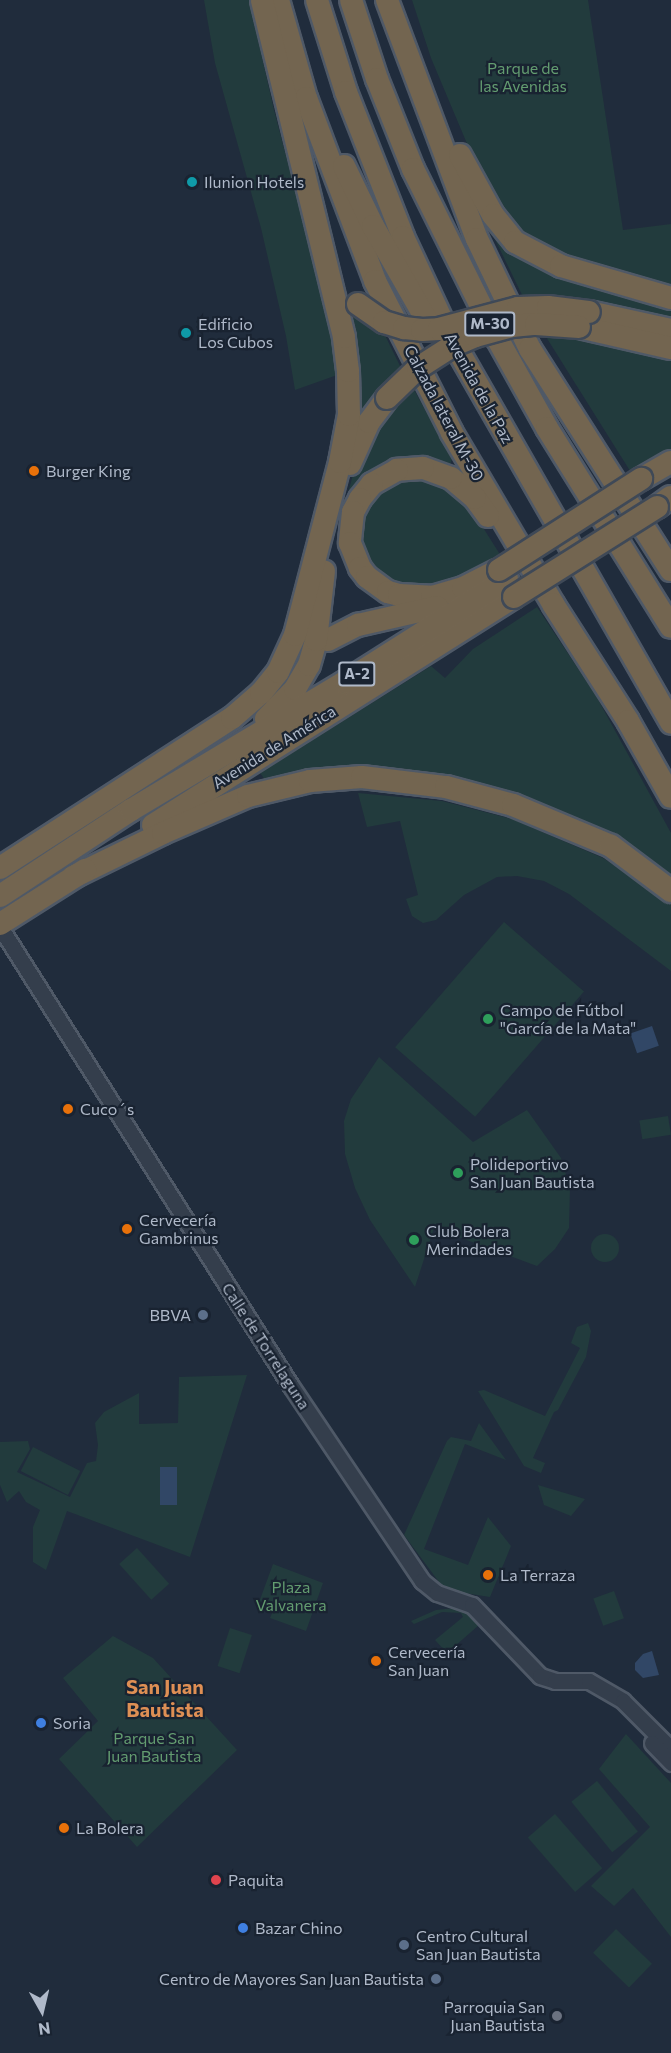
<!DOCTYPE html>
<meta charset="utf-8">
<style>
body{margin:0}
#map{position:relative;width:671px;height:2053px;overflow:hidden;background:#202c3c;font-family:Commissioner,sans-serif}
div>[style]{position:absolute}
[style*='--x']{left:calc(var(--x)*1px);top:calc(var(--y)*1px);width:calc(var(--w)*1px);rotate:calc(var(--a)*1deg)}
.green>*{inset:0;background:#223b3d;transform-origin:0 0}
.round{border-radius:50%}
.water>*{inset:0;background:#314766;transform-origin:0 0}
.roads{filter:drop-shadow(2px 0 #4f5967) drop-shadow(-2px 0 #4f5967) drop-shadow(0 2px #4f5967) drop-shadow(0 -2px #4f5967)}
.minor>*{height:15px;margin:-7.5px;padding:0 7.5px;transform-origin:7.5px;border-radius:7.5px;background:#343e4c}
.highway>*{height:22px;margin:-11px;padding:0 11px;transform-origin:11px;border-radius:11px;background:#736550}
.bridges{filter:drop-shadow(2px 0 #3f4957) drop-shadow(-2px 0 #3f4957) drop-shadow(0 2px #3f4957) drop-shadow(0 -2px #3f4957)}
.highway-bridge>*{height:22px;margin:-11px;padding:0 11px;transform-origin:11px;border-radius:11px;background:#736550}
.dots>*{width:16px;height:16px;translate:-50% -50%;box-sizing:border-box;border:3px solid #192331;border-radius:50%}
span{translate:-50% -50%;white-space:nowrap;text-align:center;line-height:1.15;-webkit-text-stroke:4.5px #192331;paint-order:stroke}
.shield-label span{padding:2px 4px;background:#192331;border:2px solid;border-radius:4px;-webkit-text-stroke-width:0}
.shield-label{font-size:15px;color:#afb9c9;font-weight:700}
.park-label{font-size:16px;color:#639c70}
.poi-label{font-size:16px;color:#afb9c9}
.left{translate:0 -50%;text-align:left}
.right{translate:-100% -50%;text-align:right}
.street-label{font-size:16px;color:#afb9c9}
.quarter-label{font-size:20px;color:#de8f54;font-weight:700}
.north{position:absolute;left:12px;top:1981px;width:60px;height:60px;-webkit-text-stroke:4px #192331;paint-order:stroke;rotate:172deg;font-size:16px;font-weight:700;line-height:24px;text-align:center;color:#afb9c9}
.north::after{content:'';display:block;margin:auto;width:21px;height:27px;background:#afb9c9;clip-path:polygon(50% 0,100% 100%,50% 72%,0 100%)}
</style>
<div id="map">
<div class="green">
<i style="clip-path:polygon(204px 0,249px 0,274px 110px,338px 355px,340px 374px,295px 390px,286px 336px,261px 228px,215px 63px)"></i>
<i style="clip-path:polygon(412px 0,588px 0,623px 230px,671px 224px,671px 290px,573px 261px,520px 233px,498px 205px,476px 165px,431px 58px)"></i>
<i style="clip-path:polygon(488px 225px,671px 306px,671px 322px,524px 299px)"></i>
<i style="clip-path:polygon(341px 294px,353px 310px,382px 329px,401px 368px,387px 382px,357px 424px)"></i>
<i style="clip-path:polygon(543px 332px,671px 354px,671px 450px,632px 474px)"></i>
<i style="clip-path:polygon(412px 386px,452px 459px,449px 468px,387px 463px,363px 476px,348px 493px,354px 471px,389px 410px)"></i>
<i style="clip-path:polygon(422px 477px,444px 483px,470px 507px,501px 556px,461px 578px,439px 586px,412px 589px,388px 581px,375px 571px,366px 557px,361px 539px,362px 516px,373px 496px,395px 482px)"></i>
<i style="clip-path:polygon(537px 607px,595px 694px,671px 833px,671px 878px,615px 838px,516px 795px,266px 781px,260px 773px,431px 666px,445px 678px,473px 649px)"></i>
<i style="clip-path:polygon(358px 793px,442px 801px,512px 819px,603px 858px,671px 904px,671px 971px,569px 894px,544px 881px,517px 876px,497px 877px,464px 895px,436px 920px,423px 923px,412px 916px,406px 899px,418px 895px,400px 821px,367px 827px)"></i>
<i style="left:504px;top:922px;width:106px;height:166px;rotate:41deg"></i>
<i style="clip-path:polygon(379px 1057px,473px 1142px,527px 1110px,561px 1158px,570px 1188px,569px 1228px,555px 1249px,537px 1266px,434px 1228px,415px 1287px,370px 1220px,355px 1188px,345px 1154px,344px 1121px,351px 1099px)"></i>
<i style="left:668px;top:1116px;width:19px;height:29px;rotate:81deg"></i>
<i class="round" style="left:591px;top:1234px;width:28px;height:28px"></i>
<i style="clip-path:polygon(588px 1323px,591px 1331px,586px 1357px,558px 1410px,554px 1412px,533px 1458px,545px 1463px,541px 1473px,524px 1466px,478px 1391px,484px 1390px,545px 1416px,580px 1348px,571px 1343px,577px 1327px)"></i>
<i style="clip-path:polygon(247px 1375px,190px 1557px,67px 1511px,46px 1570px,33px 1562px,33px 1527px,40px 1510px,26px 1502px,19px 1491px,7px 1502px,0 1485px,0 1442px,28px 1441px,30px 1449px,17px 1472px,70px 1497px,87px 1463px,96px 1461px,98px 1445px,95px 1423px,104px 1412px,139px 1393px,139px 1424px,178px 1423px,179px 1377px)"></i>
<i style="clip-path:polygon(479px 1423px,506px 1460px,465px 1444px,424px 1549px,468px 1565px,488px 1517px,511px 1546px,490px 1597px,458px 1592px,442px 1586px,404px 1535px,447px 1441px,451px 1437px,471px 1441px)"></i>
<i style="left:33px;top:1447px;width:53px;height:27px;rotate:27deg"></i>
<i style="clip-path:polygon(538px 1485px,585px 1499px,571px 1516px,544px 1505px)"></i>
<i style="left:137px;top:1548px;width:48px;height:24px;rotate:48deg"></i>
<i style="clip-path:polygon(273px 1564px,323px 1583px,306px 1631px,270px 1618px,273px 1611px,258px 1605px)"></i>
<i style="left:614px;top:1591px;width:29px;height:22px;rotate:70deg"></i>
<i style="clip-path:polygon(455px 1608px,466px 1612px,479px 1625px,447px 1653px,435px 1640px,463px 1617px,461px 1613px,442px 1612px,414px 1624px,411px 1621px,436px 1610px)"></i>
<i style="left:230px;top:1628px;width:23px;height:40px;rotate:18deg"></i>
<i style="clip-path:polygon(113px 1636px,153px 1658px,237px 1750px,137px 1847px,59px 1759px,98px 1721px,63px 1678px)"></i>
<i style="clip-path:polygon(626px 1734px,671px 1783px,671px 1937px,633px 1888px,614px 1906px,591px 1886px,650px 1827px,599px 1769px)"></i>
<i style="left:597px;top:1781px;width:65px;height:33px;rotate:51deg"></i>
<i style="left:555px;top:1814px;width:72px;height:36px;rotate:49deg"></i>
<i style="left:616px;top:1929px;width:50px;height:33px;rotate:44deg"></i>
</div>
<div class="water">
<i style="left:652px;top:1026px;width:21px;height:23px;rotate:71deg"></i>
<i style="left:160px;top:1467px;width:17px;height:38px"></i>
<i style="clip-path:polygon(652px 1651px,659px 1675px,643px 1678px,635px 1670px,635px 1663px,643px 1654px)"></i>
</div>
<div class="roads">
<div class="minor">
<i style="--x:0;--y:927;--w:543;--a:57.63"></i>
<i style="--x:291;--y:1386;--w:235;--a:56.1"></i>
<i style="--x:422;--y:1581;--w:19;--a:39"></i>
<i style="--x:437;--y:1593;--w:37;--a:19"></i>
<i style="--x:472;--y:1605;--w:98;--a:46.2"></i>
<i style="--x:540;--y:1676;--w:16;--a:18"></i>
<i style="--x:555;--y:1681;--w:34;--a:0"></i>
<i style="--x:589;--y:1681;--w:39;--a:30"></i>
<i style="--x:623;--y:1701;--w:68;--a:45"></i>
<i style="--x:652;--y:1743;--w:28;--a:46"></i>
</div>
<div class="highway">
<i style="--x:278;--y:0;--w:102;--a:74.1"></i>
<i style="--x:306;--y:98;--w:196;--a:69.3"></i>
<i style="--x:375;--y:281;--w:170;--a:63.1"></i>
<i style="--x:452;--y:433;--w:199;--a:59.4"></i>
<i style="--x:553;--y:604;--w:139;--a:57.3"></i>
<i style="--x:628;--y:721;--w:87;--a:60.5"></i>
<i style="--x:317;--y:0;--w:96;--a:72.5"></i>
<i style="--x:346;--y:92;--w:156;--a:68.5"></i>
<i style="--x:403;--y:237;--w:106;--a:64.9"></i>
<i style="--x:448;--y:333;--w:449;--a:60.2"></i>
<i style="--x:351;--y:0;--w:83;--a:71.8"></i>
<i style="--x:377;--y:79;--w:97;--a:68.2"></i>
<i style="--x:413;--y:169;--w:189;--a:63.6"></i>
<i style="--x:497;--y:338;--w:103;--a:60.9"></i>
<i style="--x:547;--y:428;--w:234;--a:58.1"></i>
<i style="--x:387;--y:0;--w:255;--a:69.4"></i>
<i style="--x:477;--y:239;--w:122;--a:64.3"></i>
<i style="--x:530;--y:349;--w:262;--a:57.5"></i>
<i style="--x:460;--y:155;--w:68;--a:61.2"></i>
<i style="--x:493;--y:215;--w:35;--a:51"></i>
<i style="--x:515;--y:242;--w:52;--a:27.6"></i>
<i style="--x:561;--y:266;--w:115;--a:16.2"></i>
<i style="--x:344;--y:166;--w:67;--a:64.2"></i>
<i style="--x:373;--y:226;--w:107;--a:60.3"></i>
<i style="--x:589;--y:312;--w:84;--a:12.4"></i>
<i style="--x:579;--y:327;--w:94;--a:12.9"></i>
<i style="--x:350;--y:464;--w:46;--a:-65.7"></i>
<i style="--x:369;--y:422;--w:30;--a:-53"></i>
<i style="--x:641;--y:479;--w:34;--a:-30"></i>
<i style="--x:657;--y:507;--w:17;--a:-36"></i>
<i style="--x:488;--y:516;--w:22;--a:-126"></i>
<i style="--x:475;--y:498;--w:31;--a:-140"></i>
<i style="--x:451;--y:478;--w:30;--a:-160"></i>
<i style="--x:423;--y:468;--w:26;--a:176"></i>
<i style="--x:397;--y:470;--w:29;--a:151"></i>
<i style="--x:372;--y:484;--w:19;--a:129"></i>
<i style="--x:360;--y:499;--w:15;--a:118"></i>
<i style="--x:353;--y:512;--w:31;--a:96"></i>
<i style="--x:350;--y:543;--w:27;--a:68"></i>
<i style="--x:360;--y:568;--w:11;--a:52"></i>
<i style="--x:367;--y:577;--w:26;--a:36"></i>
<i style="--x:388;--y:592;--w:11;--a:15"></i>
<i style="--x:399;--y:595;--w:33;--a:3"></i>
<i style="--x:432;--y:597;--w:32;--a:-16"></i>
<i style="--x:463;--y:588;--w:38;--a:-27"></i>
<i style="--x:328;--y:640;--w:34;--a:-27"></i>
<i style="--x:358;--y:625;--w:81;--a:-12.8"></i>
<i style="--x:266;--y:719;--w:42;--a:-46"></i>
<i style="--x:295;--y:689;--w:28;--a:-60"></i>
<i style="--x:309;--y:665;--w:26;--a:-74"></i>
<i style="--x:316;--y:640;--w:69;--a:-83.4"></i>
<i style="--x:153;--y:825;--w:427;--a:-32.3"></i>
<i style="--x:0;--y:868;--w:276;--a:-32.9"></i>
<i style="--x:232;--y:718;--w:38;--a:-41"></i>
<i style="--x:261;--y:693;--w:27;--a:-51"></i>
<i style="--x:278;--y:672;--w:41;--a:-65.3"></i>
<i style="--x:295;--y:635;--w:179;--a:-75.4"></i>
<i style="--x:340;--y:462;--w:48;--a:-79.2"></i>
<i style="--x:349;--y:415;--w:44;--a:-91.3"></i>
<i style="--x:348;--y:371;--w:34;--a:-97"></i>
<i style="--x:344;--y:337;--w:347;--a:-103.7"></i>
<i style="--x:73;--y:877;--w:100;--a:-26.1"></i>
<i style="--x:163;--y:833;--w:93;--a:-23.5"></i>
<i style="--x:248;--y:796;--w:64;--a:-13.6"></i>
<i style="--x:310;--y:781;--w:52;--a:-4.4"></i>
<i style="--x:362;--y:777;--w:85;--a:6.8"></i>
<i style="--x:446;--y:787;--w:69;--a:15"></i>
<i style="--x:513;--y:805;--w:106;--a:22.7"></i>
<i style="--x:611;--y:846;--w:75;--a:36.9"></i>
<i style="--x:0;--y:896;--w:157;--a:-33.3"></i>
<i style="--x:131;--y:810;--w:249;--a:-30.9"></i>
<i style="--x:345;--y:682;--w:192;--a:-32.4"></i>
<i style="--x:0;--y:924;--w:101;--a:-32.4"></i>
</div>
</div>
<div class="bridges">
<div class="highway-bridge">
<i style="--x:358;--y:304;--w:32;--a:35"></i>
<i style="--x:384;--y:322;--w:21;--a:17"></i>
<i style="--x:404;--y:328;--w:18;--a:6"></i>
<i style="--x:422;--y:330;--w:17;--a:-3"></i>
<i style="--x:439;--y:329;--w:82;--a:-14.9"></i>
<i style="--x:518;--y:308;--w:30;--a:-2"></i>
<i style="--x:548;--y:307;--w:41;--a:7"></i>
<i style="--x:387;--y:398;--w:43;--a:-44.1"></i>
<i style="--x:418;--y:368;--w:43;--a:-32.6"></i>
<i style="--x:454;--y:345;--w:23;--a:-23"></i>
<i style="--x:475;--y:336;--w:38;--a:-15"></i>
<i style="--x:512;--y:326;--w:24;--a:-5"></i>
<i style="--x:536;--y:324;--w:43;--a:4"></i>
<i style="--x:499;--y:570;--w:169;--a:-32.7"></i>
<i style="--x:514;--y:597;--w:169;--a:-32.2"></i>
</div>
</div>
<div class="dots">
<i style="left:192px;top:182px;background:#0f9aa8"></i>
<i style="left:186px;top:333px;background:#0f9aa8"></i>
<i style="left:34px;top:471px;background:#e8710a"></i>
<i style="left:488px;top:1019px;background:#2e9e5b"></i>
<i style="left:68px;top:1109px;background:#e8710a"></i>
<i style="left:458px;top:1173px;background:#2e9e5b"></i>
<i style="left:127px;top:1229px;background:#e8710a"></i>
<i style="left:414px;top:1240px;background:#2e9e5b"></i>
<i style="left:203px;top:1315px;background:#5c6f8a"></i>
<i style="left:488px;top:1575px;background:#e8710a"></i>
<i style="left:376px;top:1661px;background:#e8710a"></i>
<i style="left:41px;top:1723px;background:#3f7fe0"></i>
<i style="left:64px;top:1828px;background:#e8710a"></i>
<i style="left:216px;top:1880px;background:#e0444e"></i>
<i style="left:243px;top:1928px;background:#3f7fe0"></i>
<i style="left:404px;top:1945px;background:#5c6f8a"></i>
<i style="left:436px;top:1979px;background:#5c6f8a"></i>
<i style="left:557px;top:2016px;background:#6b7280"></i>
</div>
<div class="shield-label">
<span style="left:490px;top:324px">M-30</span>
<span style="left:357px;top:674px">A-2</span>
</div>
<div class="park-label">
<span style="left:523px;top:77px">Parque de<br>las Avenidas</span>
<span style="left:291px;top:1596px">Plaza<br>Valvanera</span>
<span style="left:154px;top:1747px">Parque San<br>Juan Bautista</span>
</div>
<div class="poi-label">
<span class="left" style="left:204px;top:182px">Ilunion Hotels</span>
<span class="left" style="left:198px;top:333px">Edificio<br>Los Cubos</span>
<span class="left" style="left:46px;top:471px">Burger King</span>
<span class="left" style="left:500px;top:1019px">Campo de Fútbol<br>"García de la Mata"</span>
<span class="left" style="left:80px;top:1109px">Cuco´s</span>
<span class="left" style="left:470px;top:1173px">Polideportivo<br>San Juan Bautista</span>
<span class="left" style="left:139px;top:1229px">Cervecería<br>Gambrinus</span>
<span class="left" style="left:426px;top:1240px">Club Bolera<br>Merindades</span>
<span class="right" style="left:191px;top:1315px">BBVA</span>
<span class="left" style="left:500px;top:1575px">La Terraza</span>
<span class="left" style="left:388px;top:1661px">Cervecería<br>San Juan</span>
<span class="left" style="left:53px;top:1723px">Soria</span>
<span class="left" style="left:76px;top:1828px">La Bolera</span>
<span class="left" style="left:228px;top:1880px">Paquita</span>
<span class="left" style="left:255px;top:1928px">Bazar Chino</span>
<span class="left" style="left:416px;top:1945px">Centro Cultural<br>San Juan Bautista</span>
<span class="right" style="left:424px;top:1979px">Centro de Mayores San Juan Bautista</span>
<span class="right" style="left:545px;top:2016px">Parroquia San<br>Juan Bautista</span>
</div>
<div class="street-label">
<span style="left:479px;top:388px;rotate:61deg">Avenida de la Paz</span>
<span style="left:444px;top:413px;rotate:62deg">Calzada lateral M-30</span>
<span style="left:274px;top:747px;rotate:-32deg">Avenida de América</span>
<span style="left:266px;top:1346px;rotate:57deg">Calle de Torrelaguna</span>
</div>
<div class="quarter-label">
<span style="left:165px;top:1698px">San Juan<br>Bautista</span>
</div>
<div class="north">N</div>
</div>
